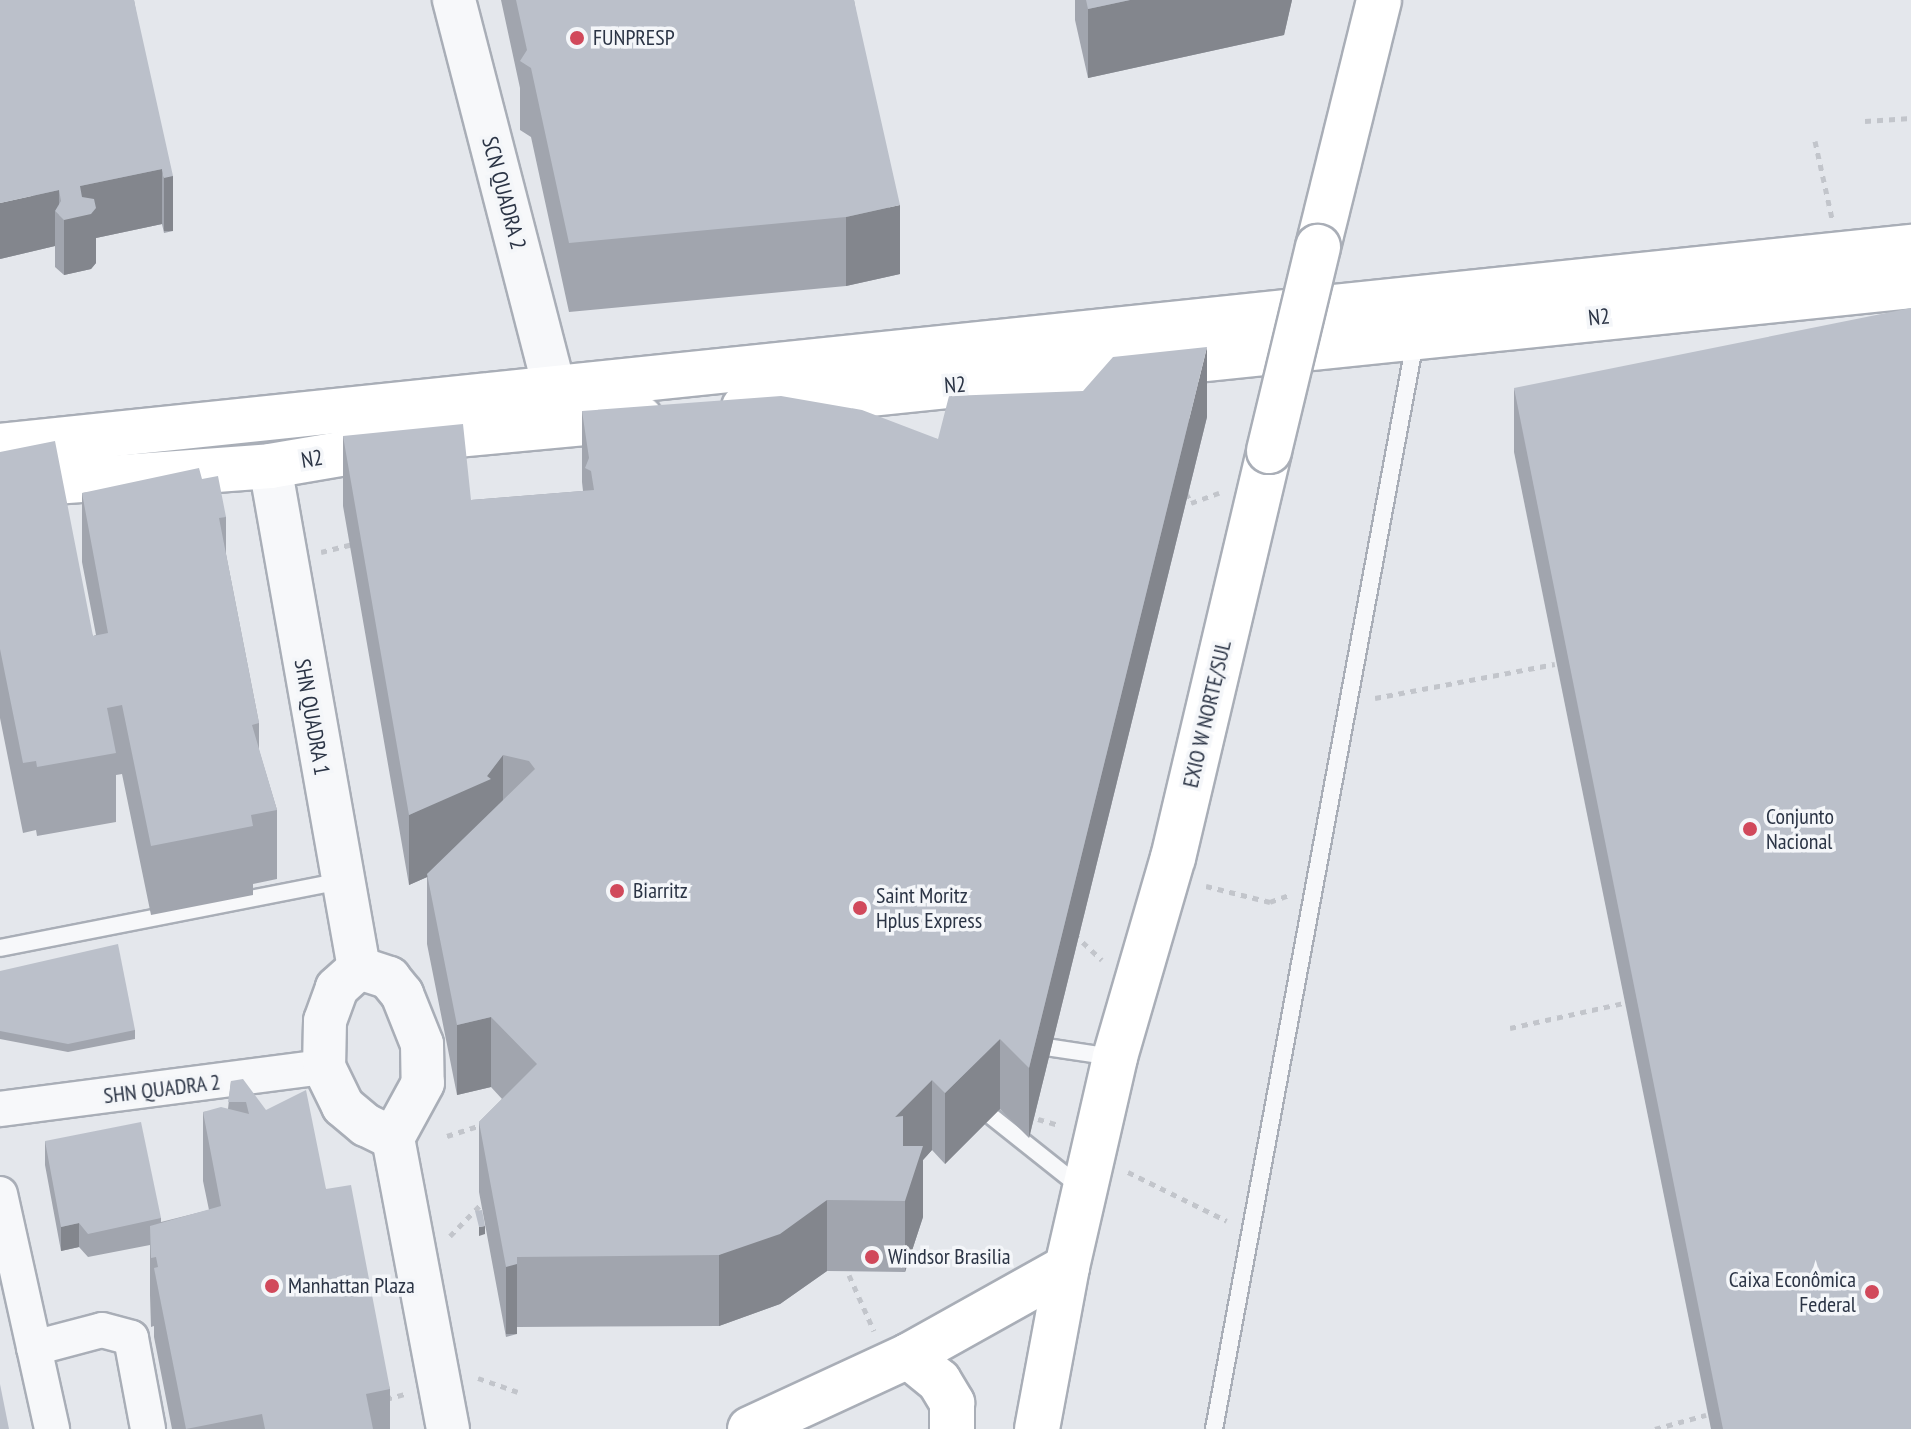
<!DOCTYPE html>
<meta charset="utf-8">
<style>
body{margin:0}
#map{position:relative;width:1911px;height:1429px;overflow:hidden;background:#e4e7ec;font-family:"PT Sans Narrow",sans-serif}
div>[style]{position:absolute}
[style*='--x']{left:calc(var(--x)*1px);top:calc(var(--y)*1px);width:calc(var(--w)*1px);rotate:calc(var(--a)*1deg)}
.path>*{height:5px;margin-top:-2.5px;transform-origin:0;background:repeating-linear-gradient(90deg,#c2c5cb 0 6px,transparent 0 12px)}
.roads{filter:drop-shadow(2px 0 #a9aeb7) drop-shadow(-2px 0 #a9aeb7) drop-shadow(0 2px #a9aeb7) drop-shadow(0 -2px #a9aeb7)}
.service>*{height:16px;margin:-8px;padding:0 8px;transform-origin:8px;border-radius:8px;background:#f7f8fa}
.minor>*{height:34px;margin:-17px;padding:0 17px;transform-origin:17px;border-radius:17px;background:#f7f8fa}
.tertiary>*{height:42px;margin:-21px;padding:0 21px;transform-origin:21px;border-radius:21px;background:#f7f8fa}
.secondary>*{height:44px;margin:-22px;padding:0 22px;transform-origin:22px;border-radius:22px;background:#fff}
.bridges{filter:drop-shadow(2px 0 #a9aeb7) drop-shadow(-2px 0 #a9aeb7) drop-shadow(0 2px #a9aeb7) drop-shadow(0 -2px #a9aeb7)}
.secondary-bridge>*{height:44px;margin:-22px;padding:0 22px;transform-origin:22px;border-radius:22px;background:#fff}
.wall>*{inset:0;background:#a1a5ae}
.shaded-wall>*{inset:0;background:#83868d;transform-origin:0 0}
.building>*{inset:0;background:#bbc0ca}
.dots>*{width:22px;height:22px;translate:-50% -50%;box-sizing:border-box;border:4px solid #f4f6f9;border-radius:50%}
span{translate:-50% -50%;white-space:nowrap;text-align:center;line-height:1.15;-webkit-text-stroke:7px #f4f6f9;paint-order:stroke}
.poi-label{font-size:22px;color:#2b3445}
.left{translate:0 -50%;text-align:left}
.right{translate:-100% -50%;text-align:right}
.street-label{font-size:22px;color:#2b3445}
</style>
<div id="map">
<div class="path">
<i style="--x:1865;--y:121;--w:46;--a:-3.7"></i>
<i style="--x:1815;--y:141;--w:79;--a:77.6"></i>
<i style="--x:1186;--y:493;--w:11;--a:63"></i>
<i style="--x:1191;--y:503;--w:30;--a:-20"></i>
<i style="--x:321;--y:552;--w:34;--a:-14"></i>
<i style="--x:1375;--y:698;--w:183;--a:-10.7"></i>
<i style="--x:1206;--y:886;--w:66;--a:14"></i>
<i style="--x:1270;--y:902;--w:20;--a:-20"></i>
<i style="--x:1074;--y:934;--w:38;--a:43"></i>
<i style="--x:1510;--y:1028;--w:117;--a:-12.4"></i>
<i style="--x:1038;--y:1119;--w:22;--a:16"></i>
<i style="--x:447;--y:1136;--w:38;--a:-18"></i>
<i style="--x:1128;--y:1172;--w:110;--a:26.3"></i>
<i style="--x:450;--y:1236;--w:50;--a:-45.8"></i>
<i style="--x:849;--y:1275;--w:61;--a:65.9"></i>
<i style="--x:478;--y:1378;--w:42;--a:19.3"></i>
<i style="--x:386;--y:1399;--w:20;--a:-15"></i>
<i style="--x:1655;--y:1429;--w:53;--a:-15.4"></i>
</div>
<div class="roads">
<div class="service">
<i style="--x:0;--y:948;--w:349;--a:-11.1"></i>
<i style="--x:1046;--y:1047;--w:68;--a:8.5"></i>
<i style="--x:976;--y:1104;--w:137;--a:38.5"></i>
<i style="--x:1214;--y:1429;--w:1106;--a:-79.53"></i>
</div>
<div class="minor">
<i style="--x:0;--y:1109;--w:327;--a:-7.4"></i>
<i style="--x:0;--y:1194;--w:241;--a:77.5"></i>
<i style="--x:34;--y:1348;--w:70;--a:-14.8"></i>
<i style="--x:102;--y:1330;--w:30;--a:15"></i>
<i style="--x:131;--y:1338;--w:93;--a:79.4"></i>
</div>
<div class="tertiary">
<i style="--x:454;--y:0;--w:399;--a:75.5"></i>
<i style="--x:270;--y:466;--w:510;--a:79.95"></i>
<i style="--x:359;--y:968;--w:30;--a:138"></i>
<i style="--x:337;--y:988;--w:35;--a:110"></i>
<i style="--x:325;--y:1021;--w:46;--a:91.2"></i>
<i style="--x:324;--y:1067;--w:43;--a:64"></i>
<i style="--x:343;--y:1106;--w:30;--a:40"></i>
<i style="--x:366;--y:1125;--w:30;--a:26"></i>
<i style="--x:359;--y:968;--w:32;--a:18"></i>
<i style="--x:389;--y:978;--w:21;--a:51"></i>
<i style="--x:402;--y:994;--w:54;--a:68.2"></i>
<i style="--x:422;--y:1044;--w:39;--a:89"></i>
<i style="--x:423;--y:1083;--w:63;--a:118.6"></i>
<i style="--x:393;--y:1138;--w:296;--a:79.3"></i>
</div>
<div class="secondary">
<i style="--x:1318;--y:247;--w:254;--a:-76.1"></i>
<i style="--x:744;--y:407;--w:1173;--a:-5.92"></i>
<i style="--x:0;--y:446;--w:1921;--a:-5.95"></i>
<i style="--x:0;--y:486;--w:271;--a:-4.2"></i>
<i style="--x:270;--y:466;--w:179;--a:-9.7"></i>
<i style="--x:446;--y:436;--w:195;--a:-5.3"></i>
<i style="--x:908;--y:1356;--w:40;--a:39"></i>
<i style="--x:939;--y:1381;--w:26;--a:59"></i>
<i style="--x:952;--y:1403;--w:26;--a:90"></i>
<i style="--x:750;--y:1429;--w:174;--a:-24.8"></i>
<i style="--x:908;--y:1356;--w:182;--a:-29.2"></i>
<i style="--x:1037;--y:1429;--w:165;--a:-79.5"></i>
<i style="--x:1067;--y:1267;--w:215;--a:-77.1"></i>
<i style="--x:1115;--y:1057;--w:207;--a:-73.8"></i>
<i style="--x:1173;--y:858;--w:418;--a:-76.7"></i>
</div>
</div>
<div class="bridges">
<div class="secondary-bridge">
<i style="--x:1269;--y:451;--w:210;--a:-76.5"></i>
</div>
</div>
<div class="wall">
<i style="clip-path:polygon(134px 0,173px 231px,164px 233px,162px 224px,96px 238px,96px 263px,91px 269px,64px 275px,55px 267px,55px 246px,0 259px)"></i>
<i style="clip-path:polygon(501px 0,854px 0,900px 274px,846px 286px,569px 312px,531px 137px,520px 130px,520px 88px)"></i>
<i style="clip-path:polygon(1075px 0,1292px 0,1284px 35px,1088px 78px,1075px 20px)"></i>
<i style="clip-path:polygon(1514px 388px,1911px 1429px,1711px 1429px,1514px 452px)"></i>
<i style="clip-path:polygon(582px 411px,938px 439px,1207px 417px,1029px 1138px,1000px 1109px,945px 1164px,932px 1150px,923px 1160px,923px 1217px,905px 1272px,827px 1271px,780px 1304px,719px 1326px,517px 1327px,517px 1334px,506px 1337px,479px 1192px,479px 1122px,502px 1099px,491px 1087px,457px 1095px,427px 944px,427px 877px,409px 885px,343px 506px,343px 436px,471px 500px,583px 491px,582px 482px)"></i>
<i style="clip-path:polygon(0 452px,93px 636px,96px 635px,82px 562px,82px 493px,202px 479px,226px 517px,226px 554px,259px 723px,259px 750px,277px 810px,277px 879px,253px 884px,253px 895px,151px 915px,122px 774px,116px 775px,116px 822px,37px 836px,36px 830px,23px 833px,0 718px)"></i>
<i style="clip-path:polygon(0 971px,135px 1030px,135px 1039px,68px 1052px,0 1039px)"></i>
<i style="clip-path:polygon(231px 1081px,326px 1189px,390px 1389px,390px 1429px,172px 1429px,154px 1337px,154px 1326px,151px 1327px,150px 1295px,150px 1245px,88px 1257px,79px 1247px,61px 1251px,45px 1165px,45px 1141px,161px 1218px,161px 1222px,209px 1210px,203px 1181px,203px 1112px,228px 1109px)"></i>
</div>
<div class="shaded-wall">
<i style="clip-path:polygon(1130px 0,1292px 0,1284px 35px,1088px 78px,1088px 9px)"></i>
<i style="clip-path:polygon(162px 169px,162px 224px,96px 238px,96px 263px,91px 269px,64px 275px,64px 220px,80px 186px)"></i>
<i style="left:173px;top:176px;width:55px;height:9px;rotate:90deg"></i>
<i style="clip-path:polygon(59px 190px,59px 215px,55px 211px,55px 246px,0 259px,0 203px)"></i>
<i style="clip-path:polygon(900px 205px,900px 274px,846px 286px,846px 217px)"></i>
<i style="clip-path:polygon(1207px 347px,1207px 417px,1029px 1138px,1029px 1068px)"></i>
<i style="clip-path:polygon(503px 755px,503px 825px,491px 849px,409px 885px,409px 815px,487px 776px)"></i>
<i style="clip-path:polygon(491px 1017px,491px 1087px,457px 1095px,457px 1025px)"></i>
<i style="clip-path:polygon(1000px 1039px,1000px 1109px,945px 1164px,945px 1093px)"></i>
<i style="clip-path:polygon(932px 1080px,932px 1150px,923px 1160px,923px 1217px,905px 1272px,905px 1201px,903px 1179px,903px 1217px,903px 1180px,895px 1117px)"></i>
<i style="clip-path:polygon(827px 1200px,827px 1271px,780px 1304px,719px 1326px,719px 1255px)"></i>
<i style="clip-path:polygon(79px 1223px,79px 1247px,61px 1251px,61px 1227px)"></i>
<i style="clip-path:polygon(485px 1226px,485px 1234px,479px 1236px,479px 1227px)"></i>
<i style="left:517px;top:1264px;width:70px;height:11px;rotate:90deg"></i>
</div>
<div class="building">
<i style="clip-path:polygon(0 0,134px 0,173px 176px,164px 178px,162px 169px,80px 186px,82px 197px,94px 199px,96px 208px,91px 214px,64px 220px,55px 211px,61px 201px,59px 190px,0 203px)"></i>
<i style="clip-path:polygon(516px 0,854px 0,900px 205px,846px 217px,569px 243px,531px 68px,520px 61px,527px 50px)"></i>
<i style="clip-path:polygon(1086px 0,1130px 0,1088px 9px)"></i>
<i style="clip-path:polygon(1911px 308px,1911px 1429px,1723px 1429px,1514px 388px)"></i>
<i style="clip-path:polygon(1207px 347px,1029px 1068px,1000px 1039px,945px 1093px,932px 1080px,895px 1117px,903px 1116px,903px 1146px,923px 1146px,905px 1201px,827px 1200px,780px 1234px,719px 1255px,517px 1257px,517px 1264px,506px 1267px,479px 1122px,537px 1064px,491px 1017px,457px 1025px,427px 874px,535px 769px,529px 761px,503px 755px,487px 776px,491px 779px,409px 815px,343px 436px,463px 424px,471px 500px,594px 490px,591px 471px,585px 468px,589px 458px,582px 411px,781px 396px,862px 410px,938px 439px,949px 396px,1083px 391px,1113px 357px)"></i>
<i style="clip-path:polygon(55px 441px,93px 636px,108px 633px,82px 493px,199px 468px,202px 479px,218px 476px,226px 517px,219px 518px,259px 723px,252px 725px,277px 810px,251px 815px,253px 826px,151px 846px,122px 705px,107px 708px,116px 753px,37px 767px,36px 761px,23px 763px,0 649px,0 452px)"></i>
<i style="clip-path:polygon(118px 944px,135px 1030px,68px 1044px,0 1031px,0 971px)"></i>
<i style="clip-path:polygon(243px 1079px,266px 1110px,306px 1090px,326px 1189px,351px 1185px,390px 1389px,366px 1394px,373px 1429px,265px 1429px,262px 1414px,186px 1429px,154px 1268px,158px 1267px,156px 1257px,151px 1258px,150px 1226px,221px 1206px,203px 1112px,221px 1107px,249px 1114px,246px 1102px,228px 1102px,231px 1081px)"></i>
<i style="clip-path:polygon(141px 1122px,161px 1218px,88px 1234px,79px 1223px,61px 1227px,45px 1141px)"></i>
<i style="clip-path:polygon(482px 1210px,485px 1226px,479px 1227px,475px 1211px)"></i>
<i style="clip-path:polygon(0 1384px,9px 1429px,0 1429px)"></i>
</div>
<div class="dots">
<i style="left:577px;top:38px;background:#d1495b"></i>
<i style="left:1750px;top:829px;background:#d1495b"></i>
<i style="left:617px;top:891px;background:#d1495b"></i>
<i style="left:860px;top:908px;background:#d1495b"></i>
<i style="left:872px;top:1257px;background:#d1495b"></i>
<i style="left:272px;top:1286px;background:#d1495b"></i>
<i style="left:1872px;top:1292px;background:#d1495b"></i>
</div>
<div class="poi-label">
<span class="left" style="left:593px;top:38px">FUNPRESP</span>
<span class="left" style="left:1766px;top:829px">Conjunto<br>Nacional</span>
<span class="left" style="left:633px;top:891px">Biarritz</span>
<span class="left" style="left:876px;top:908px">Saint Moritz<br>Hplus Express</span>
<span class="left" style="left:888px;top:1257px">Windsor Brasilia</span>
<span class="right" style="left:1856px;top:1292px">Caixa Econômica<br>Federal</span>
<span class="left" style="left:288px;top:1286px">Manhattan Plaza</span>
</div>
<div class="street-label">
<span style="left:504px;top:193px;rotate:75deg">SCN QUADRA 2</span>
<span style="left:1599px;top:317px;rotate:-6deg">N2</span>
<span style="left:955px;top:385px;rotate:-4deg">N2</span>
<span style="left:312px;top:459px;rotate:-9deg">N2</span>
<span style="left:1207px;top:714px;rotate:-77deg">EXIO W NORTE/SUL</span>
<span style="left:312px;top:717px;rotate:80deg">SHN QUADRA 1</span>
<span style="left:162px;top:1089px;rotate:-7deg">SHN QUADRA 2</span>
</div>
</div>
